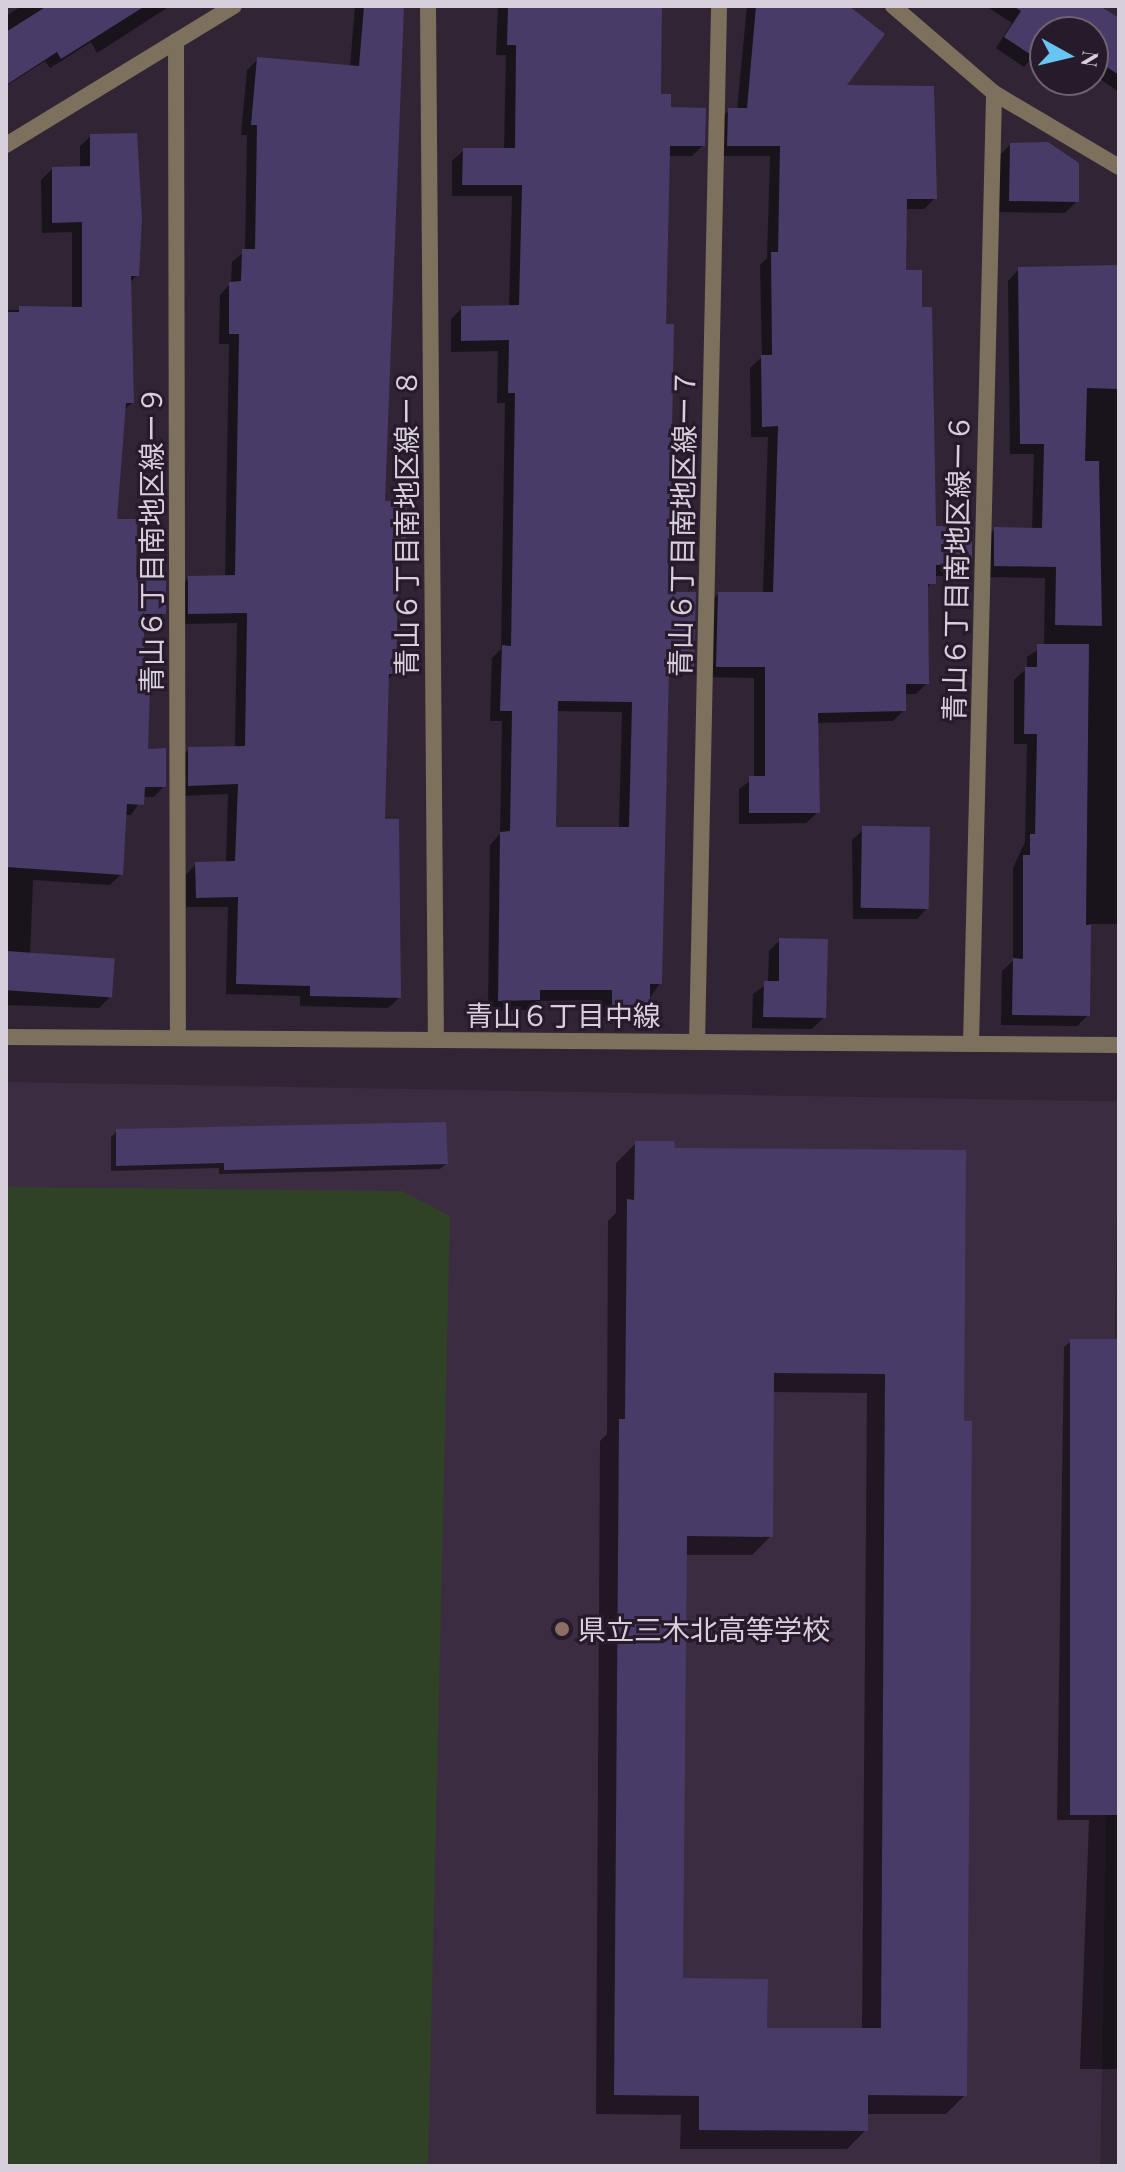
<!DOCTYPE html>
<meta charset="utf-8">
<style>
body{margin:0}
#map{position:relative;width:1125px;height:2172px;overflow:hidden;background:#302435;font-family:"Playfair Display","Noto Sans JP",serif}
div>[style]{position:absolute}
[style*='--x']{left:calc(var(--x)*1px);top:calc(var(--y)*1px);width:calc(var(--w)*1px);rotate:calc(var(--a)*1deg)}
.built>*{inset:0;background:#3c2c42;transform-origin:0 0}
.green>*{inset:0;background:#2f4225}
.shadow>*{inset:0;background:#0007}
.building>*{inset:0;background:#483b67;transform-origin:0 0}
.minor>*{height:16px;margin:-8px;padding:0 8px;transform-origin:8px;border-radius:8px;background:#7d715d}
.dots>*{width:22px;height:22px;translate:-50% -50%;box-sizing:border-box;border:4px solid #261a2b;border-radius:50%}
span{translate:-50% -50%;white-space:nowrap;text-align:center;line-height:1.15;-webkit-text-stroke:6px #261a2b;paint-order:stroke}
.street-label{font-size:28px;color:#d7cfda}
.poi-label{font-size:28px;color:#d7cfda}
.left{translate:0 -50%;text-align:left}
.frame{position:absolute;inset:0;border:8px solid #d7cfda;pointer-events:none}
.north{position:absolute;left:1029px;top:16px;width:80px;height:80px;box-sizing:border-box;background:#261a2b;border:2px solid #6d6271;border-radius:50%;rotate:98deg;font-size:22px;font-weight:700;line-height:32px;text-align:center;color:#d7cfda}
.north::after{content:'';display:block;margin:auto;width:28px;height:36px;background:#68c4f0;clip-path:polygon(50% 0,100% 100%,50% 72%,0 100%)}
</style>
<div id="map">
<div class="built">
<i style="left:6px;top:1082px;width:1113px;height:1084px;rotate:1deg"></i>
</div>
<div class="green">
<i style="clip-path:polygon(6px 1187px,402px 1191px,450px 1216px,428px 2166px,6px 2166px)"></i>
</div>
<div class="shadow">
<i style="clip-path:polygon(22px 6px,170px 6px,97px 53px,91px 42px,50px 68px,45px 61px,6px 86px,6px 16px)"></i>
<i style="clip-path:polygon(355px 6px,403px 6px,383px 502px,404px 542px,397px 549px,394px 673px,386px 682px,383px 821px,399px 998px,388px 1008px,300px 1006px,300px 996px,226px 994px,228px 907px,186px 907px,186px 875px,196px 864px,226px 863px,228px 794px,179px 796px,178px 760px,189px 749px,235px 748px,237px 623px,178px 624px,178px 589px,189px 578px,225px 578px,229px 344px,219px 344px,220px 295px,231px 283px,232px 262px,245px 251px,247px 135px,241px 135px,247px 70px,258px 59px,350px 67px)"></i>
<i style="clip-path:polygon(evenodd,498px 6px,660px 6px,659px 96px,703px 145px,692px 156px,668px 156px,664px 325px,667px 594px,692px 666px,681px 677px,666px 677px,660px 983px,637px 1017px,601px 1017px,601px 1000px,536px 1001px,527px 1010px,488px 1011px,490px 845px,500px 834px,502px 721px,490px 721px,492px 658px,501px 649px,505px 403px,497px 403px,498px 351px,451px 352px,451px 319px,462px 308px,509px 307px,512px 196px,452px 196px,452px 161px,464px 150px,504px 150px,506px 55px,496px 55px,498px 6px,556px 711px,622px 712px,619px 829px,554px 829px,556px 711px)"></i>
<i style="clip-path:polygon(747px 6px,812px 6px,805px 87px,935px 198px,924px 209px,905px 209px,904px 272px,934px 528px,970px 565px,958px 576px,934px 576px,926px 591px,927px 683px,916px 694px,904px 694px,904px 710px,893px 721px,817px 723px,818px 812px,806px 823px,739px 824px,739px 789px,754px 778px,754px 678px,706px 677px,707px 605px,718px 594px,763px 594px,768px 437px,751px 437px,750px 368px,762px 357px,760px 265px,767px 258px,770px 156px,717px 156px,718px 121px,729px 110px,737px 110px)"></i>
<i style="clip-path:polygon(986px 6px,1096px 6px,1119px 21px,1119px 92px,1093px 74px,1093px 32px,1045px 32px,1045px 43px,1024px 67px,996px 48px,1012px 23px)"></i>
<i style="clip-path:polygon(91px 136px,137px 275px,129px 283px,132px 403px,124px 410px,115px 521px,134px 579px,164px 613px,153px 624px,142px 624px,146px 751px,164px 786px,154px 797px,143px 797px,131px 815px,125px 815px,121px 874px,110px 885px,33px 880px,30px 955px,110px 997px,99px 1008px,6px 1005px,6px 310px,72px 309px,72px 232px,42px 233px,41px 180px,52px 169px,80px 169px,80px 146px)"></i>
<i style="clip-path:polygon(1010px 145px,1077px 201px,1065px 213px,998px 212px,999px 156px)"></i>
<i style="clip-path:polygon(1119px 267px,1119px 924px,1089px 924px,1088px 1015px,1077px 1026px,1001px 1025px,1002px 971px,1013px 961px,1013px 868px,1025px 842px,1027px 744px,1014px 744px,1014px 680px,1027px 668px,1027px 657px,1044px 646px,1045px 578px,983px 577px,984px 540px,995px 529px,1032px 530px,1034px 454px,1010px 454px,1008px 281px,1019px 269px)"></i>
<i style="clip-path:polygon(863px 830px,927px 908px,917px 919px,853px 919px,852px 840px)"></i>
<i style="clip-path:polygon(780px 940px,824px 1017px,812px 1029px,752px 1028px,753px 994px,768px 983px,769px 951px)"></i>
<i style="clip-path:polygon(117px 1131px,446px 1164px,440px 1169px,219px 1174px,219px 1168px,111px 1171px,111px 1137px)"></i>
<i style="clip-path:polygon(evenodd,636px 1143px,673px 1150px,962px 1423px,965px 2095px,946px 2114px,866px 2114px,866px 2130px,847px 2149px,680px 2149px,681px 2115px,596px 2114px,600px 1441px,607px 1434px,608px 1221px,616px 1213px,616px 1163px,636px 1143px,772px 1392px,867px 1393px,862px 2030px,765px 2030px,681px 1980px,685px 1555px,752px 1555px,771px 1536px,772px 1392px)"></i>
<i style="clip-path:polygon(1071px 1341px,1119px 1341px,1119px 2069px,1080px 2069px,1089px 1820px,1057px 1820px,1064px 1347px)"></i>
</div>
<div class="building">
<i style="clip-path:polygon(47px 6px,145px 6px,61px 59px,57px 52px,6px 85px,6px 32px)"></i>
<i style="clip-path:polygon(364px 6px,404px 6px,385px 501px,407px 501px,406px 542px,399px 542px,396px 674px,389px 674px,385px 819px,399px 819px,401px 998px,310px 996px,310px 986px,236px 984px,238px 897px,196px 898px,195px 862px,235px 861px,238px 784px,188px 786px,188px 747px,245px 746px,247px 613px,188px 614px,188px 576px,235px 575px,239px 334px,229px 334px,229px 282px,241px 281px,242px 249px,255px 249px,257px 125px,251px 125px,257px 57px,359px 66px)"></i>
<i style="clip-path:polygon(evenodd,508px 6px,662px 6px,661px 94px,671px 94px,671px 107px,706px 108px,705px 146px,670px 146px,670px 152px,666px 324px,674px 324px,669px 592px,696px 592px,694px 667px,669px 667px,662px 984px,650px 984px,650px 1006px,612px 1007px,612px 990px,540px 990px,540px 1000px,498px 1001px,500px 832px,510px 831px,512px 711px,500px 711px,502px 645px,511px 646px,515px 393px,508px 393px,509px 340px,461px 341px,461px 306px,519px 305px,522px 185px,462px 185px,463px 148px,515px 148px,516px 45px,507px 45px,508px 6px,558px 701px,632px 702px,629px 827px,556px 827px,558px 701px)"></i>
<i style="clip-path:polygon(756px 6px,849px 6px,885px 34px,847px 85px,934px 86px,937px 199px,907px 199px,906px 270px,922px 270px,922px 307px,932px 307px,936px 526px,972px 527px,972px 566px,936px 565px,936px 584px,928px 584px,929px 684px,906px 684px,906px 711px,818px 713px,820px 813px,749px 813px,749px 776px,765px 776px,765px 667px,716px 667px,718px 592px,773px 592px,778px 426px,762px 427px,761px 355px,772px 355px,771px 252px,778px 252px,780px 146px,727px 146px,728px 108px,747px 108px)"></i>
<i style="clip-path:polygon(1013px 6px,1100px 6px,1119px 18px,1119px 75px,1093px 58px,1093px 32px,1045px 32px,1045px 44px,1036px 58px,1004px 37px,1021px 11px)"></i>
<i style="clip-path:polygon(137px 133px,142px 219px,139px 276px,131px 276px,134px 403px,126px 403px,117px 519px,137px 519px,136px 577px,166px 577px,166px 614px,144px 614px,144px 689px,150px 689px,148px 749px,166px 748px,166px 787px,145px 787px,144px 805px,127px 804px,123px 875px,6px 867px,6px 312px,19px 312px,19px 306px,82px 307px,82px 222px,52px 223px,52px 167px,90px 166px,90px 134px)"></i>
<i style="clip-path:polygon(1048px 142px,1079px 163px,1079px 202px,1009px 201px,1010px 143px)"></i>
<i style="clip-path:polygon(1119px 265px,1119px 389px,1087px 388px,1085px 461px,1099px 461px,1102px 626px,1055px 625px,1056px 567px,994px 566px,994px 527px,1042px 528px,1044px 444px,1020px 444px,1018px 267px)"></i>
<i style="clip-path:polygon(1037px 644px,1089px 644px,1086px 925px,1091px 925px,1090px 1016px,1012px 1015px,1013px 958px,1023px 959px,1023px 855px,1030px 855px,1030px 834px,1035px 834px,1037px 734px,1024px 734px,1025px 667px,1037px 667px)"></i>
<i style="left:930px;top:827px;width:82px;height:68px;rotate:91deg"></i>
<i style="clip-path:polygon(779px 938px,828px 939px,826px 1018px,763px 1017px,764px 981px,779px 981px)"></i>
<i style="left:6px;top:951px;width:109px;height:39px;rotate:4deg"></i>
<i style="clip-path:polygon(446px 1122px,448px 1164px,224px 1170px,224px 1163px,116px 1166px,116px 1129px)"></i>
<i style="clip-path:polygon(evenodd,635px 1141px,674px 1141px,675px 1148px,966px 1150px,964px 1421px,972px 1421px,967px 2096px,868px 2095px,868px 2131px,699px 2130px,699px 2096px,614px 2095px,619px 1419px,625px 1419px,627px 1199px,634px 1200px,635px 1141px,774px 1373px,885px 1374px,881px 2028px,767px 2028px,768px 1979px,683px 1978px,687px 1536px,773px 1537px,774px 1373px)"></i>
<i style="left:1070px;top:1339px;width:49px;height:476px"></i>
</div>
<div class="minor">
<i style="--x:428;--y:6;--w:1034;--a:89.56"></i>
<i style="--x:893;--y:6;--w:133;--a:40.7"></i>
<i style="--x:994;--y:93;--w:145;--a:30.6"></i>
<i style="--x:176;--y:41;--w:997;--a:89.89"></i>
<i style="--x:6;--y:145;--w:267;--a:-31.4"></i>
<i style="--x:6;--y:1037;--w:1113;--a:0.41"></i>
<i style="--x:697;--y:1042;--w:1036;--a:-88.78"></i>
<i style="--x:971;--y:1044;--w:951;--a:-88.61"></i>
</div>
<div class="dots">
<i style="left:562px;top:1629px;background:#8d6e63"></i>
</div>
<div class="street-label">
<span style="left:406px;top:523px;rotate:-90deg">青山６丁目南地区線ー８</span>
<span style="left:682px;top:523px;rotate:-89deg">青山６丁目南地区線ー７</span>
<span style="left:151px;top:540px;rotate:-90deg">青山６丁目南地区線ー９</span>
<span style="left:956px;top:568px;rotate:-89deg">青山６丁目南地区線ー６</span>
<span style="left:563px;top:1015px">青山６丁目中線</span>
</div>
<div class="poi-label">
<span class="left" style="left:578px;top:1629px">県立三木北高等学校</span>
</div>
<div class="frame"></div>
<div class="north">N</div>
</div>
